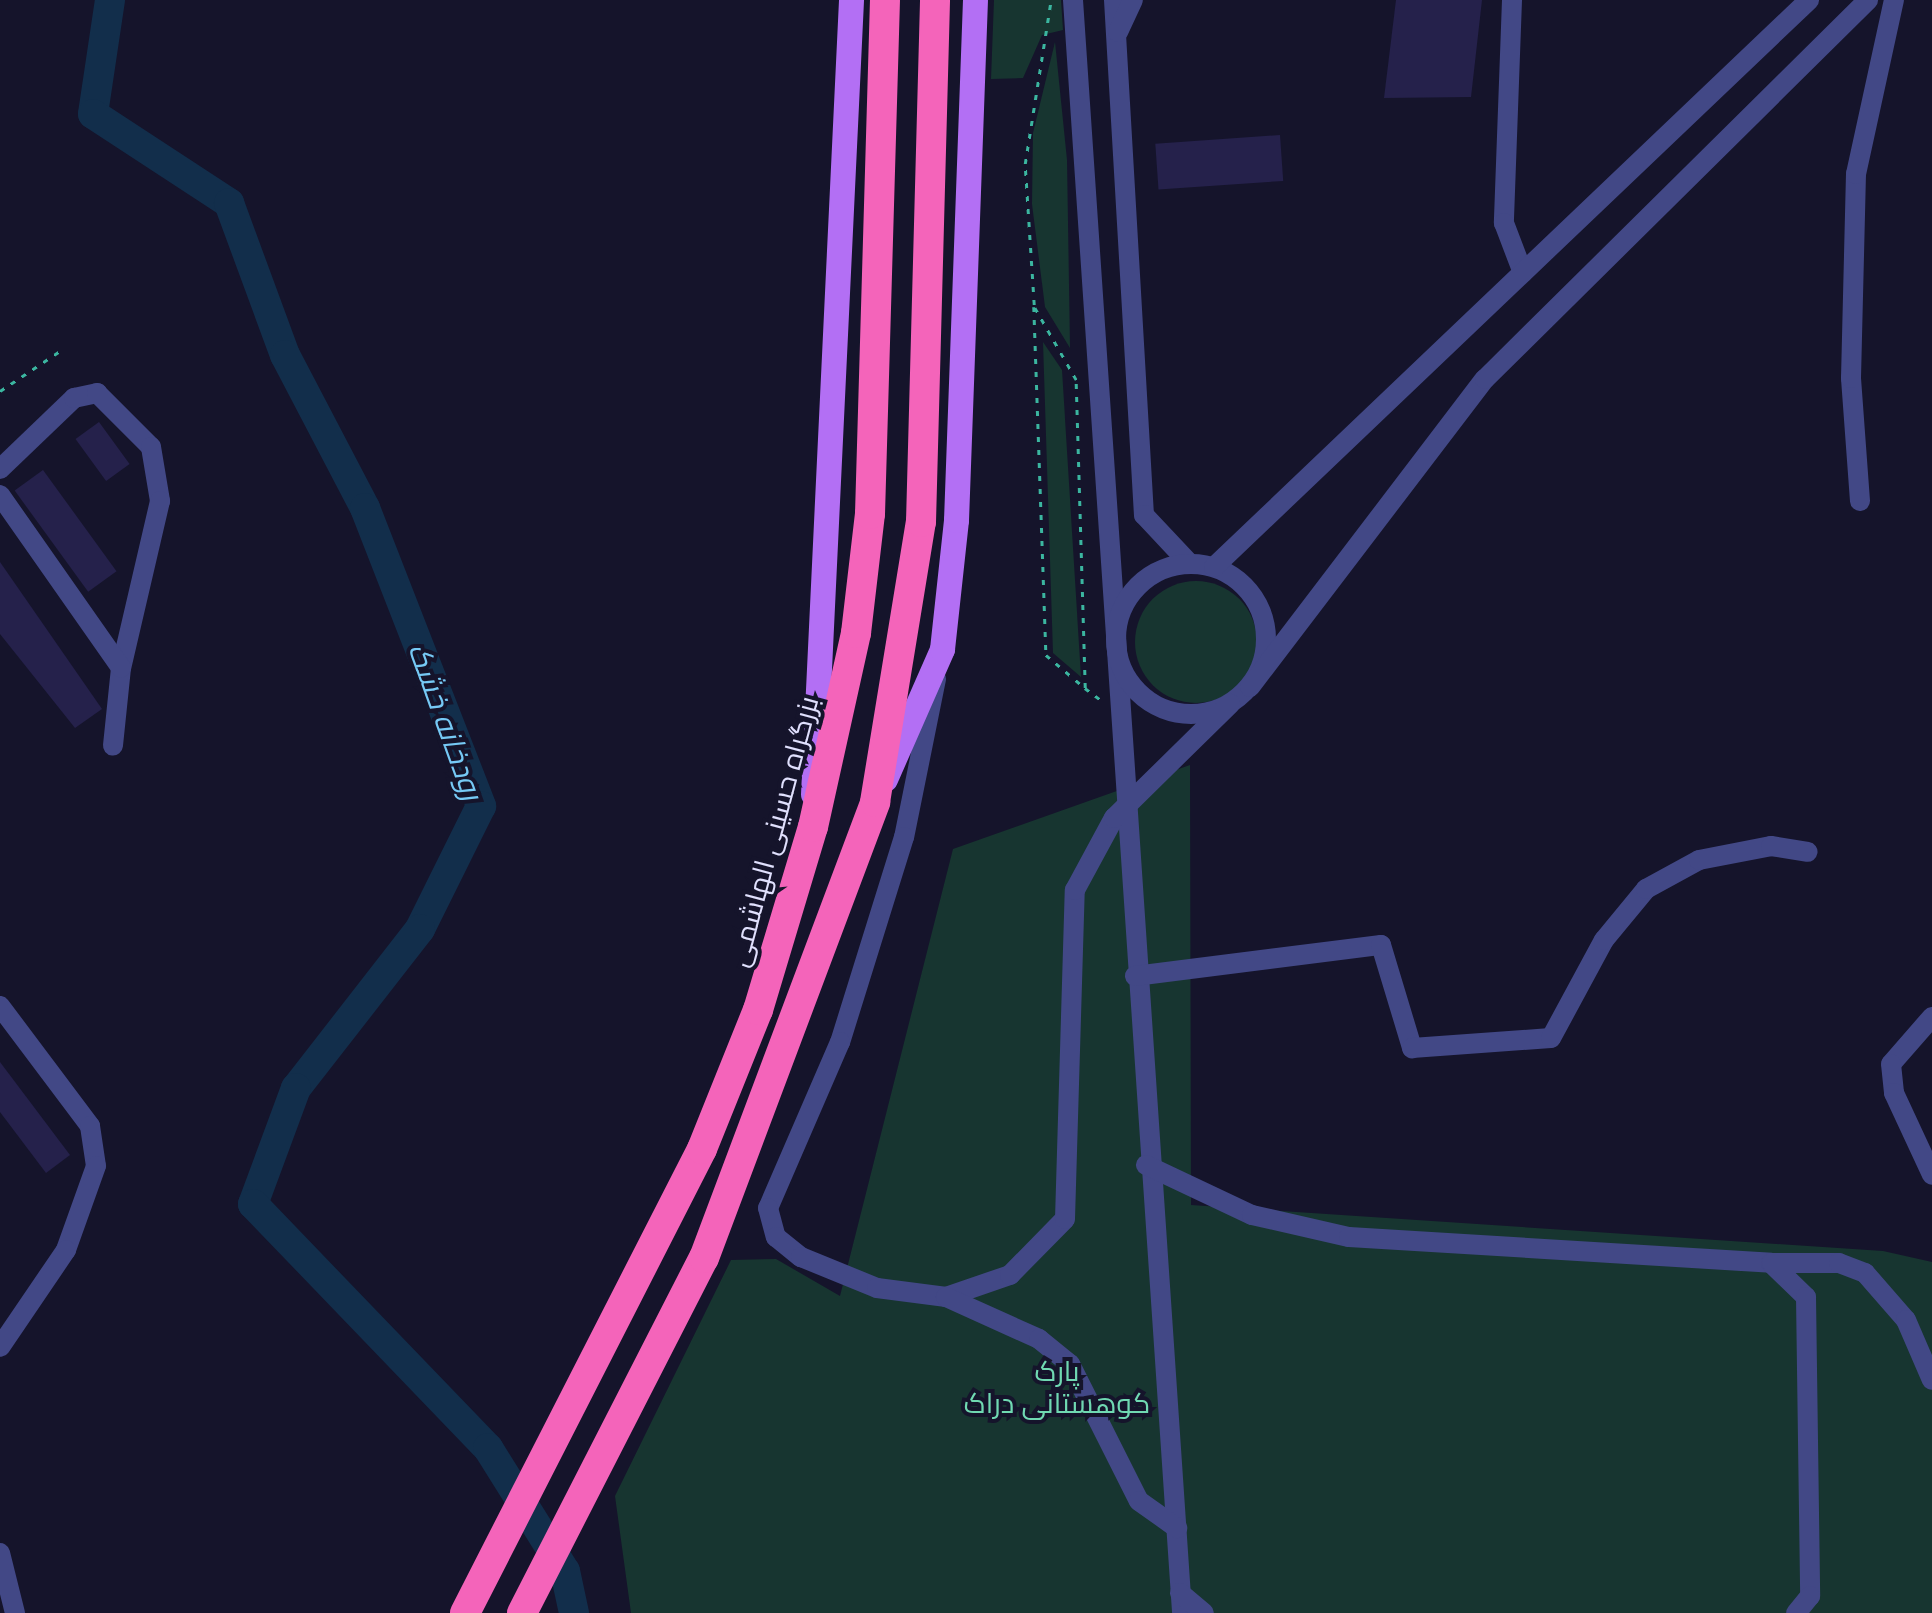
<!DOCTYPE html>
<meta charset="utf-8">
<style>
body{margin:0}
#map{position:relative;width:1932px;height:1613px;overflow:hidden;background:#15142b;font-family:"Noto Sans",Cairo,sans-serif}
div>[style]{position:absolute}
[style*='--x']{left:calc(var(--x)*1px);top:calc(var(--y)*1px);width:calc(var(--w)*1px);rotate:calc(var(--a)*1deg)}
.green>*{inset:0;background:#173530}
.round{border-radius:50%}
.river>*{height:30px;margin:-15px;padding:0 15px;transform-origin:15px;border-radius:15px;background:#122e4b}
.building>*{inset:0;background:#25214b;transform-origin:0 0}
.path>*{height:2.5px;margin-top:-1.25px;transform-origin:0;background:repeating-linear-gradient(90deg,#3bb6a0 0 5px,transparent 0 13px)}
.minor>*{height:20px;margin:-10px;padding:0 10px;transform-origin:10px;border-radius:10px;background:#424886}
.minor>.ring{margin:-10px;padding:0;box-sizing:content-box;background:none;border:20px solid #424886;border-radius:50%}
.major>*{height:25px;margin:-12.5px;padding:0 12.5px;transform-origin:12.5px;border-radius:12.5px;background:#b36ff4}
.highway>*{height:30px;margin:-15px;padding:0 15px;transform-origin:15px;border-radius:15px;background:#f464ba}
span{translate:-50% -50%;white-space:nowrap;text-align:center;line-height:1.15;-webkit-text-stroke:8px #15142b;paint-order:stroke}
.street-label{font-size:28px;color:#e0e0fd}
.park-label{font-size:28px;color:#70d9b2}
.water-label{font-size:30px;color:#76c9f5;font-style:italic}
</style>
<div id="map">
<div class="green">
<i style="clip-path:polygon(994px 0,1061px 0,1063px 30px,1042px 35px,1023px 78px,991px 79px)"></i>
<i style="clip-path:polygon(1055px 42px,1067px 160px,1070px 348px,1045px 307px,1032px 204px,1033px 133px)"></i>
<i style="clip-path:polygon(1043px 342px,1062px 370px,1081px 677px,1053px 653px)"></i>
<i class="round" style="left:1135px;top:581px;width:122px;height:122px"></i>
<i style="clip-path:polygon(1190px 765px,1191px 1205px,1883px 1251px,1932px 1262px,1932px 1613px,631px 1613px,615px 1496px,731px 1260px,776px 1259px,840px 1296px,953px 849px)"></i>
</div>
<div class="river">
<i style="--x:110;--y:0;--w:115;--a:98.5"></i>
<i style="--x:93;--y:114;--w:163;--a:33.2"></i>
<i style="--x:229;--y:203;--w:162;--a:69.8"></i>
<i style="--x:285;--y:355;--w:173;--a:62.4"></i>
<i style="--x:365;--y:508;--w:320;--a:68.7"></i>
<i style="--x:481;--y:806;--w:137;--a:116.4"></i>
<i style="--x:420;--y:929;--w:202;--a:127.9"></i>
<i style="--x:296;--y:1088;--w:124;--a:110.3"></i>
<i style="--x:253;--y:1204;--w:339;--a:46.1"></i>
<i style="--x:488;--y:1448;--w:145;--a:58"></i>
<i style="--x:565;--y:1571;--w:43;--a:77.9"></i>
</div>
<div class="building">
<i style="clip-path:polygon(1396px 0,1482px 0,1471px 97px,1384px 98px)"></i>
<i style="left:1280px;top:135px;width:46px;height:125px;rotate:86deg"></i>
<i style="left:99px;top:422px;width:52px;height:29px;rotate:54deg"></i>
<i style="left:43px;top:470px;width:125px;height:35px;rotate:54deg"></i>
<i style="clip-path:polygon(0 562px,102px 709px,75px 728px,0 634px)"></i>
<i style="clip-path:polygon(0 1062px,70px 1155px,46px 1173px,0 1112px)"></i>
</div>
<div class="path">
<i style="--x:1034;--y:305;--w:141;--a:-93.7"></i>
<i style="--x:1025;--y:164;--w:166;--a:-81"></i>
<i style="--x:0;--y:391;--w:72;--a:-33.7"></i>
<i style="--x:1085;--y:688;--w:308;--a:-91.7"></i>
<i style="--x:1076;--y:380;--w:84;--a:-119.9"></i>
<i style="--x:1034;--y:307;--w:348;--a:88"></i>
<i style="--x:1046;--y:655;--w:51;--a:40.2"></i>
<i style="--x:1085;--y:688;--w:21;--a:37"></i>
</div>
<div class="minor">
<i style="--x:1073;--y:0;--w:1617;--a:86.13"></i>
<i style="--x:1114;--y:0;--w:516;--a:86.67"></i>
<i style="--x:1144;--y:515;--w:67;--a:46.8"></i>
<i style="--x:1512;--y:0;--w:223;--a:92.1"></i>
<i style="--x:1504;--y:223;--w:53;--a:69.2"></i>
<i style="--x:1118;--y:32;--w:35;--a:-65"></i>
<i style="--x:0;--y:469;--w:103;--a:-43.8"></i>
<i style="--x:74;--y:398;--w:24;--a:-12"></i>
<i style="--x:97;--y:393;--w:76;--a:45"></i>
<i style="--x:151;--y:447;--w:55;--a:80.5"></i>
<i style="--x:160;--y:501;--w:171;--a:103.1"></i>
<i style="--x:121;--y:668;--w:78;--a:95.9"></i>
<i style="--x:0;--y:495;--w:211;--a:55"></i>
<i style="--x:1860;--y:501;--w:123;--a:-94.2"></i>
<i style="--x:1851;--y:378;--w:204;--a:-88.6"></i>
<i style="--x:1856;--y:174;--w:178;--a:-77.7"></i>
<i class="ring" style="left:1116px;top:564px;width:130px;height:130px"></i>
<i style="--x:1214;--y:567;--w:822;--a:-43.62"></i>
<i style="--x:936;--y:679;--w:161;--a:101.4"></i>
<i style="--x:904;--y:837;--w:215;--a:107.3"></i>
<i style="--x:840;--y:1042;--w:181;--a:113.4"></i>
<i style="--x:768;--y:1208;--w:30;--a:75"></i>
<i style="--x:776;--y:1237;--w:32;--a:39"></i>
<i style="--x:801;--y:1257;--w:82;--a:22.2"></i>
<i style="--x:877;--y:1288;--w:70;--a:7.4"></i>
<i style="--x:946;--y:1297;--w:68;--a:-19"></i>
<i style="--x:1010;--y:1275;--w:78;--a:-45.5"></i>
<i style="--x:1065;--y:1219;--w:329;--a:-88.3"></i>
<i style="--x:1075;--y:890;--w:82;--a:-61.6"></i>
<i style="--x:1114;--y:818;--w:163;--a:-44.5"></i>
<i style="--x:1250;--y:687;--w:387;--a:-52.7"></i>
<i style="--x:1485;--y:379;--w:539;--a:-44.7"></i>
<i style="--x:1135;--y:976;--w:248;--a:-7.2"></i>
<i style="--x:1381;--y:945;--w:108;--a:73.2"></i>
<i style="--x:1412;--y:1048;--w:139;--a:-4.1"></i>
<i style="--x:1551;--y:1038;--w:111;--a:-61.6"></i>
<i style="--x:1604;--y:940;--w:66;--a:-50.5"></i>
<i style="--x:1646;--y:889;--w:60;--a:-28.7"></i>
<i style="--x:1699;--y:860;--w:73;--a:-11"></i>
<i style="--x:1771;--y:846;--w:37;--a:9"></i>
<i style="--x:0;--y:1006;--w:150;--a:53.1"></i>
<i style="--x:90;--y:1126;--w:40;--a:81.5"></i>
<i style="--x:96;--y:1166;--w:89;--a:109.7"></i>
<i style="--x:66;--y:1250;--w:117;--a:124.2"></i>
<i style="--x:1932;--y:1017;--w:62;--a:131.1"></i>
<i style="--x:1891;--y:1064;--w:29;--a:84"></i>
<i style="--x:1894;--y:1093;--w:90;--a:65.1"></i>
<i style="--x:1146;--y:1165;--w:117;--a:25.3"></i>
<i style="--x:1252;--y:1215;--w:99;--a:12.8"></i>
<i style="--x:1349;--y:1237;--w:423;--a:3.5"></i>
<i style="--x:1771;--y:1263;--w:49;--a:44.2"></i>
<i style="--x:1806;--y:1297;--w:299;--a:89.2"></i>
<i style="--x:1810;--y:1596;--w:22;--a:129"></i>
<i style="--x:1772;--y:1263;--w:67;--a:0"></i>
<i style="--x:1839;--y:1263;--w:28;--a:21"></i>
<i style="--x:1865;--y:1273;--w:62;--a:48.9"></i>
<i style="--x:1906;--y:1320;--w:65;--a:66.6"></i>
<i style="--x:946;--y:1297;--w:102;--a:24.3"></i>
<i style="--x:1039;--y:1339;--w:40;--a:39"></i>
<i style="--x:1070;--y:1364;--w:153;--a:63.3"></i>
<i style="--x:1139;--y:1501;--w:47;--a:35.4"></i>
<i style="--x:0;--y:1553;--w:62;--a:76"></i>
<i style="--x:1180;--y:1593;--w:31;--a:40"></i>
</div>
<div class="major">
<i style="--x:885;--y:779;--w:142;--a:-66.3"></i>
<i style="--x:942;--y:649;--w:130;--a:-83.8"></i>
<i style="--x:956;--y:520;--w:520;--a:-87.91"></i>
<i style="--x:813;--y:794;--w:795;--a:-87.26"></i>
</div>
<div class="highway">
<i style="--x:465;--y:1613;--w:521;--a:-62.94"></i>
<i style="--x:702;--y:1149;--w:150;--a:-68.1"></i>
<i style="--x:758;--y:1010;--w:191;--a:-73.3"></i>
<i style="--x:813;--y:827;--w:199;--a:-77.5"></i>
<i style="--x:856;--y:633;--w:120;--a:-83.3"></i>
<i style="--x:870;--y:514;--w:514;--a:-88.33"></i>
<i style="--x:522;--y:1613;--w:399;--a:-62.9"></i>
<i style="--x:704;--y:1258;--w:487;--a:-69.4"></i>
<i style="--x:875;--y:802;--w:284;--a:-80.7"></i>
<i style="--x:921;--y:522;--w:522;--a:-88.46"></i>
</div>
<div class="street-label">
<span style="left:772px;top:831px;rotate:-75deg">بزرگراه حسینی الهاشمی</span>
</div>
<div class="park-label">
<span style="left:1057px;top:1386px">پارک<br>کوهستانی دراک</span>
</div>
<div class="water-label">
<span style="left:446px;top:721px;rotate:70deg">رودخانه خشک</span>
</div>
</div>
